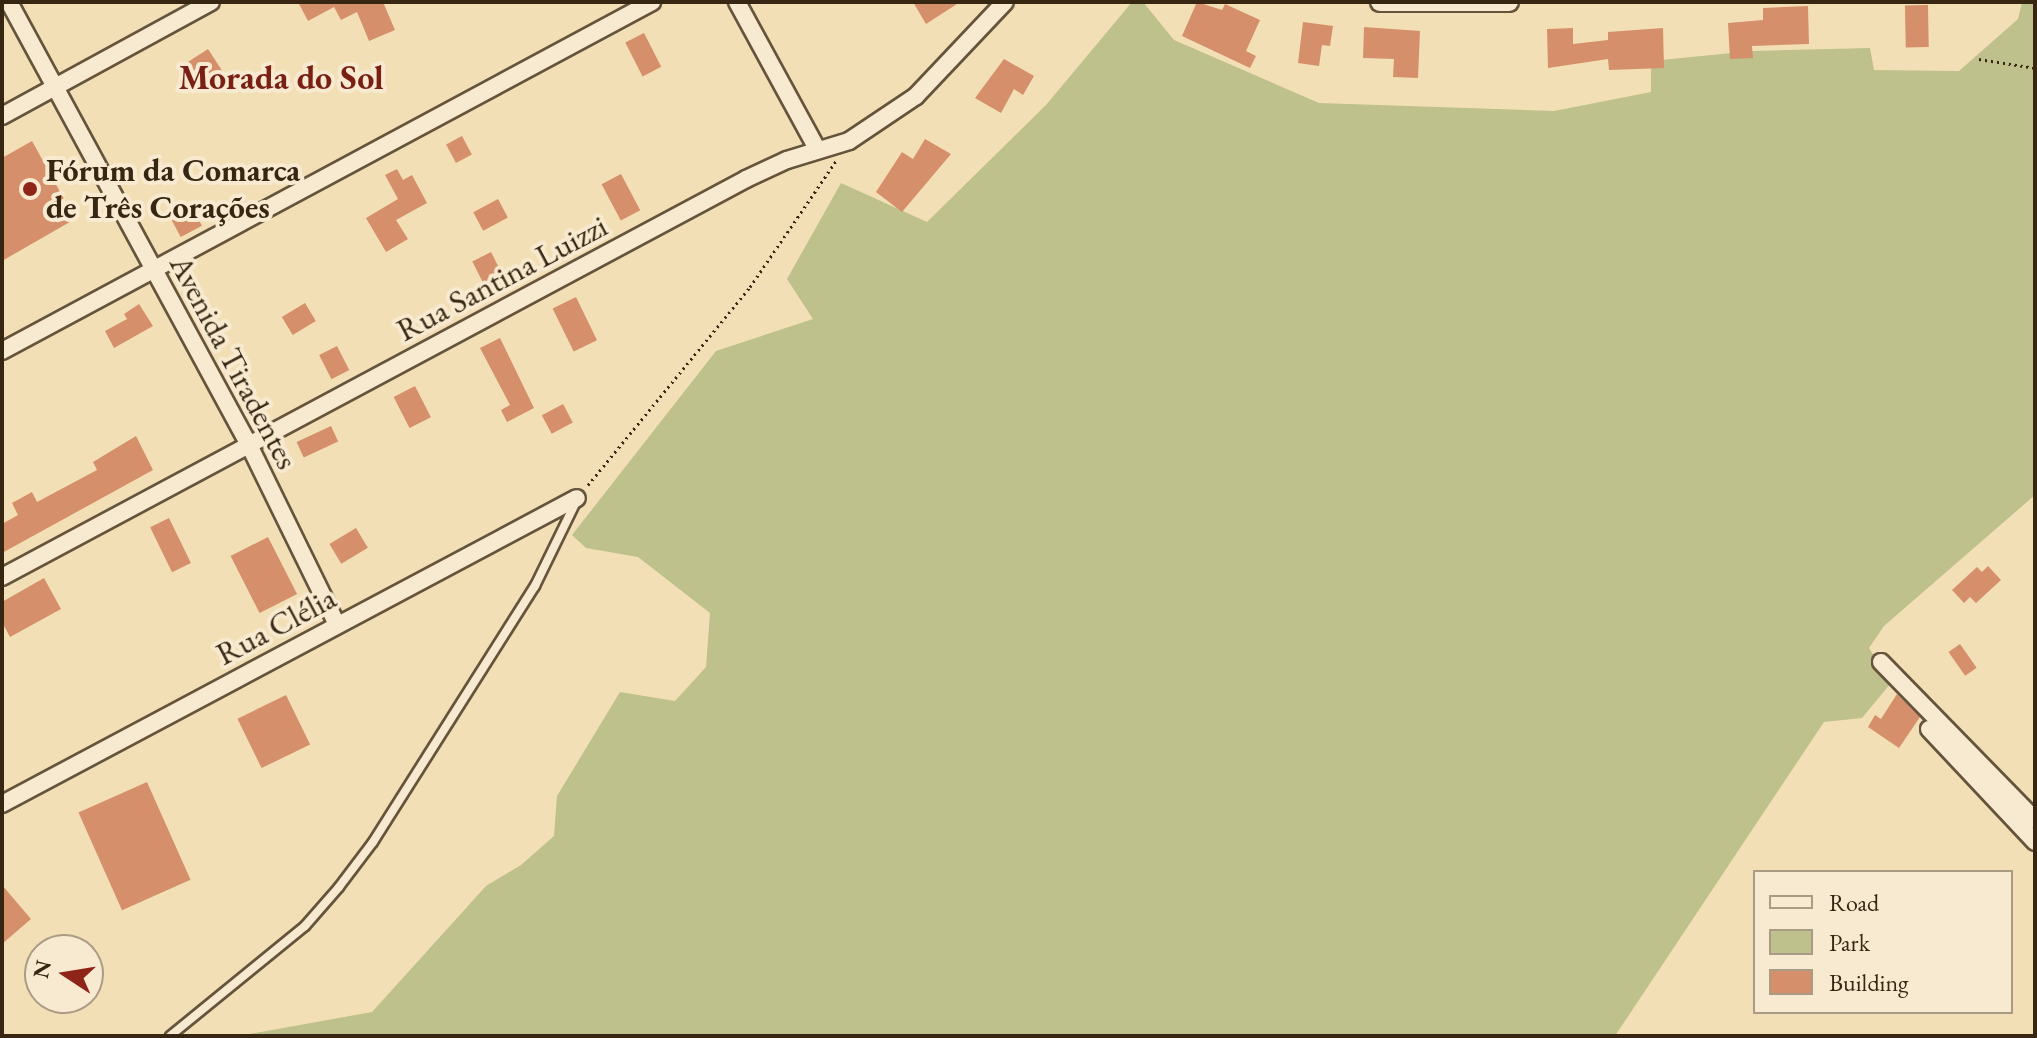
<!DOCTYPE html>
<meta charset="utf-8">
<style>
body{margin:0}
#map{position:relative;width:2037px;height:1038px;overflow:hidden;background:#f3dfb6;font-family:"EB Garamond",serif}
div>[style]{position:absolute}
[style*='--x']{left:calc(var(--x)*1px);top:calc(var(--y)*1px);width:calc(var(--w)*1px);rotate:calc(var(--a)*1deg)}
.green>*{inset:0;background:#bec18b}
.building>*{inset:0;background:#d58f6a;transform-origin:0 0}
.path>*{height:3px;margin-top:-1.5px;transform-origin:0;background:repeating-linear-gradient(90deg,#362612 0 2px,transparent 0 6px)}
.roads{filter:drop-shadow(2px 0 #65543b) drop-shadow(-2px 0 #65543b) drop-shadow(0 2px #65543b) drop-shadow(0 -2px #65543b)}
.service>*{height:8px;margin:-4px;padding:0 4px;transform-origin:4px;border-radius:4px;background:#f7ead0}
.minor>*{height:16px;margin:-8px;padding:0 8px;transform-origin:8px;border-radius:8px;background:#f7ead0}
.tertiary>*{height:18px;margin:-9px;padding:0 9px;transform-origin:9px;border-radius:9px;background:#f7ead0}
.dots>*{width:22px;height:22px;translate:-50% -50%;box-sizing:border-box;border:4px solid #f7ead0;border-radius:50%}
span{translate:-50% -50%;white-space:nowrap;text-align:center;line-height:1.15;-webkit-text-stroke:8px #f7ead0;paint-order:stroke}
.poi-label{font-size:32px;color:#362612;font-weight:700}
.left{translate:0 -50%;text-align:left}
.street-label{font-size:32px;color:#362612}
.neighbourhood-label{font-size:34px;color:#7a1f14;font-weight:700}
.frame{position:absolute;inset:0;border:4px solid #362612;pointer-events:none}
.legend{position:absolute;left:1753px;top:870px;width:260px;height:144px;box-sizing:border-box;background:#f7ead0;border:2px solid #aa9c84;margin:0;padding:10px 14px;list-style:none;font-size:24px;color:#362612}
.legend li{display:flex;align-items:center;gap:16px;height:40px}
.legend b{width:40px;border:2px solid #aa9c84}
.north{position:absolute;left:24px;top:934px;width:80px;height:80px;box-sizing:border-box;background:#f7ead0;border:2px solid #aa9c84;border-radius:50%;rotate:282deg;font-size:22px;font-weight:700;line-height:32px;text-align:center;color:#362612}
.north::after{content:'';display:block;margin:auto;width:28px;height:36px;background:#8f2418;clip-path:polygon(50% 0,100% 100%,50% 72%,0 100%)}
</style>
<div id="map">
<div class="green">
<i style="clip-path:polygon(1132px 2px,1143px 2px,1174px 40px,1319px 103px,1554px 111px,1651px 92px,1651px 61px,1752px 51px,1870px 48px,1874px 70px,1959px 71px,2018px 19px,2022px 2px,2035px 2px,2035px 495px,1884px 626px,1869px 648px,1891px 683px,1862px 718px,1824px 722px,1615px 1036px,238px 1036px,372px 1012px,486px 886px,521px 865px,554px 836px,557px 796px,620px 692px,675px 701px,706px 667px,710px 613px,638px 557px,586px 548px,572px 535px,716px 351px,813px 319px,787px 279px,841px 183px,927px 222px,1046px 105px)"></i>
</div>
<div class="building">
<i style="clip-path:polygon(298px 2px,383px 2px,395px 30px,369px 41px,357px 12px,341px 20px,334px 7px,308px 21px)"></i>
<i style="clip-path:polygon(913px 2px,960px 2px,926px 24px)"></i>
<i style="clip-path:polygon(1197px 2px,1222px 10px,1225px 4px,1260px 20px,1246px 51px,1256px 56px,1250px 68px,1182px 36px)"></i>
<i style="left:1928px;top:5px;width:42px;height:23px;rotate:89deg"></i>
<i style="clip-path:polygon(1808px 6px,1809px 44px,1752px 46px,1753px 58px,1730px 59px,1728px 23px,1763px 20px,1763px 8px)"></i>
<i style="clip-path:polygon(1303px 22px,1333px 26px,1330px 46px,1322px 45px,1319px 66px,1298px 63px)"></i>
<i style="clip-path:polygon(1364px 27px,1420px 31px,1418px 78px,1393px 77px,1394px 59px,1363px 58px)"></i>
<i style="clip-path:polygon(1573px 28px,1573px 44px,1608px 40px,1608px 32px,1663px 28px,1664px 68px,1609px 70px,1608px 59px,1548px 68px,1547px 29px)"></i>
<i style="left:644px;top:33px;width:38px;height:21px;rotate:63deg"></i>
<i style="left:208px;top:49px;width:37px;height:24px;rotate:57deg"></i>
<i style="clip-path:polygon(1004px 59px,1034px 76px,1023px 95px,1014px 89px,1001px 113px,975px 98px)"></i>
<i style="left:462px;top:136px;width:21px;height:18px;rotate:62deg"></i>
<i style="clip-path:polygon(925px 139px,951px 154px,902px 212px,876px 192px,902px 152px,913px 159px)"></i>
<i style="clip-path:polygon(32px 141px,75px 219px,2px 261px,2px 158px)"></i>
<i style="clip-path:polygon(397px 169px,403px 180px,412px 175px,427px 203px,396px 220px,408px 239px,386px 252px,366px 218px,398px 199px,385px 175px)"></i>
<i style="left:621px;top:174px;width:41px;height:22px;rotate:62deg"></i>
<i style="left:498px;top:199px;width:21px;height:28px;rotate:62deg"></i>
<i style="left:193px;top:209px;width:19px;height:24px;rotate:62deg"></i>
<i style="left:491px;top:252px;width:33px;height:21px;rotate:63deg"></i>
<i style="left:576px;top:297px;width:48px;height:26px;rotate:64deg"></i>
<i style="left:305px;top:303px;width:21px;height:27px;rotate:59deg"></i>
<i style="clip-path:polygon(139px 304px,153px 326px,114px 348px,105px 331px,127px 319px,124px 314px)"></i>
<i style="clip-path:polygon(500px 338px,534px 408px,507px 422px,501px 410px,510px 405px,480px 348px)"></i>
<i style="left:337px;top:346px;width:27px;height:20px;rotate:63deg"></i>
<i style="left:415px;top:386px;width:35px;height:24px;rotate:63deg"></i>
<i style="left:563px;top:404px;width:21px;height:24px;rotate:62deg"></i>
<i style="left:331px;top:426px;width:17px;height:38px;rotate:65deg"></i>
<i style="clip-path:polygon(136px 436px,153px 470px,2px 553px,2px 524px,18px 515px,12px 503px,32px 492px,37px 502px,97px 470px,93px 462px)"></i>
<i style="left:169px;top:518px;width:50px;height:21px;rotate:64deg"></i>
<i style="left:356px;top:528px;width:23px;height:31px;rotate:59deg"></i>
<i style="left:268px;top:537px;width:64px;height:42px;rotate:63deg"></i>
<i style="clip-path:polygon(1988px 566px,2001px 580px,1976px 603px,1970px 597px,1964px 603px,1952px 590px,1977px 567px,1982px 572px)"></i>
<i style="clip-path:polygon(44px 578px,61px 609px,10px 637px,2px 622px,2px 602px)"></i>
<i style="left:1960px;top:644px;width:29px;height:14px;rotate:55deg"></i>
<i style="clip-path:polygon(1897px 694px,1920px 717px,1899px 748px,1868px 727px,1875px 715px,1881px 719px)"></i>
<i style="left:286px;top:695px;width:55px;height:54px;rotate:64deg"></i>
<i style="left:147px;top:782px;width:107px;height:75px;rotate:66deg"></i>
<i style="clip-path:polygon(2px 885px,31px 919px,2px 944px)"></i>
</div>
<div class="path">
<i style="--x:1979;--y:59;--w:57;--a:9.1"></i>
<i style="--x:588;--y:485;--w:256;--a:-50.7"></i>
<i style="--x:750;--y:287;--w:153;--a:-55.7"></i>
</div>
<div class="roads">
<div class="service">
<i style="--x:170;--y:1036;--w:174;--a:-39.2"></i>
<i style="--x:305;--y:926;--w:52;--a:-48.9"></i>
<i style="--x:339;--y:887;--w:56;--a:-52.9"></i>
<i style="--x:373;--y:842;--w:303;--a:-57.7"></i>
<i style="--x:535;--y:586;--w:93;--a:-64"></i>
</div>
<div class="minor">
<i style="--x:9;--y:2;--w:504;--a:61.55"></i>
<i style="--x:249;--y:445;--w:200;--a:63.9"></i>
<i style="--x:737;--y:2;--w:167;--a:61.4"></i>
<i style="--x:2;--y:116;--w:238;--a:-28.6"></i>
<i style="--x:2;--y:351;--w:738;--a:-28.23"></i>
<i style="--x:2;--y:577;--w:844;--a:-28.14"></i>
<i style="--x:746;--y:179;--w:45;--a:-24.9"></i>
<i style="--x:787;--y:160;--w:65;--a:-17"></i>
<i style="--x:849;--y:141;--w:81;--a:-33.9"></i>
<i style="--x:916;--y:96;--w:129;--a:-46.6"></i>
<i style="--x:1881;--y:662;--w:221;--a:45.7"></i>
<i style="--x:1929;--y:729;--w:155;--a:46.8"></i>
<i style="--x:2;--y:804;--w:651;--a:-28.02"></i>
</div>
<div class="tertiary">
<i style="--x:1380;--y:2;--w:129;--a:0"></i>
</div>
</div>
<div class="dots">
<i style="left:30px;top:189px;background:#8f2418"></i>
</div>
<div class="poi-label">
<span class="left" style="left:46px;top:189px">Fórum da Comarca<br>de Três Corações</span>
</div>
<div class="street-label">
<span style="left:502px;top:278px;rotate:-28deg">Rua Santina Luizzi</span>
<span style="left:234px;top:362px;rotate:62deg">Avenida Tiradentes</span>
<span style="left:276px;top:626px;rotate:-28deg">Rua Clélia</span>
</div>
<div class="neighbourhood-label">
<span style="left:281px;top:78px">Morada do Sol</span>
</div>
<div class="frame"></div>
<ul class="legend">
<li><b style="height:10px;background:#f7ead0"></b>Road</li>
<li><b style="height:22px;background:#bec18b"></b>Park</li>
<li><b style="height:22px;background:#d58f6a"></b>Building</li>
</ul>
<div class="north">N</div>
</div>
